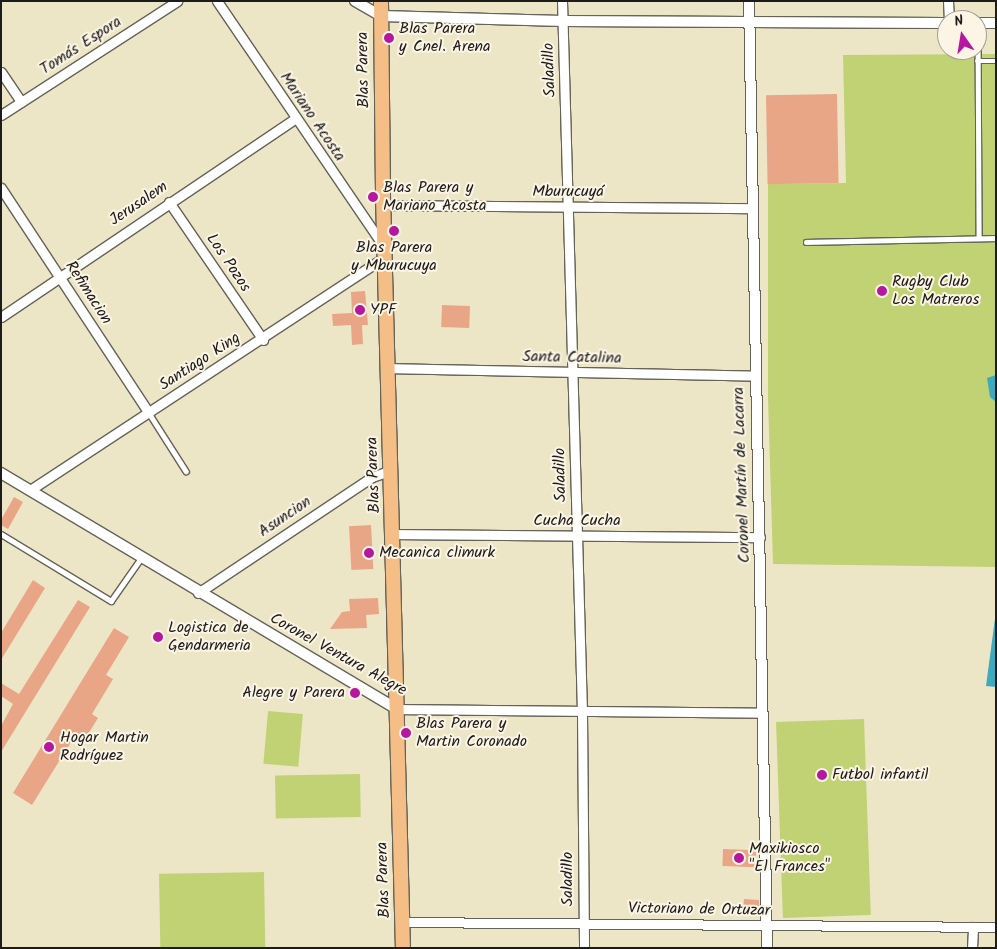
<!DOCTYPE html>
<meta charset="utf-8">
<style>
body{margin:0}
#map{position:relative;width:997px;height:949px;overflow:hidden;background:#ece6c7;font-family:Kalam,sans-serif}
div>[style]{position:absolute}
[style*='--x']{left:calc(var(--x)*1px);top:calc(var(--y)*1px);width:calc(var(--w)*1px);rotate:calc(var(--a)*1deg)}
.green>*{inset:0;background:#c1d274;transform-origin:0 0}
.water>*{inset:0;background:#3eaabd}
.building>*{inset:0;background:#e9a686;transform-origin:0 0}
.roads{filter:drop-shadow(1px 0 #656358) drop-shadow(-1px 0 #656358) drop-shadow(0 1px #656358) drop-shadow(0 -1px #656358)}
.service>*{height:4.5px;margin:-2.25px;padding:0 2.25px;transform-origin:2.25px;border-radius:2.25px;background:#fff}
.minor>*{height:9px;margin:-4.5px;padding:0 4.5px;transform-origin:4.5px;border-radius:4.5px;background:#fff}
.tertiary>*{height:10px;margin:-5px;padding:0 5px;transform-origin:5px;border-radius:5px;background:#fff}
.primary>*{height:14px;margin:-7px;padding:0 7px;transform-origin:7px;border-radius:7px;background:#f6be87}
.dots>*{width:14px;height:14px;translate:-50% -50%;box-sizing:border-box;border:2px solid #fcf5e5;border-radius:50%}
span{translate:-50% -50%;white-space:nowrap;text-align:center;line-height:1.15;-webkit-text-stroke:4px #fcf5e5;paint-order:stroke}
.poi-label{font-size:16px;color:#1c1c1c}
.left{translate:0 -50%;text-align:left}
.right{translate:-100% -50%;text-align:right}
.street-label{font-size:16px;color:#1c1c1c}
.frame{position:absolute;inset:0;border:2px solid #1c1c1c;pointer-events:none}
.north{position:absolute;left:937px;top:10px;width:50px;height:50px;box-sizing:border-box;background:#fcf5e5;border:1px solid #a29e95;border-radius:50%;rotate:347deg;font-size:14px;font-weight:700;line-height:20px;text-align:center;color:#1c1c1c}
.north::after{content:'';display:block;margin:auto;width:18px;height:22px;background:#b5179e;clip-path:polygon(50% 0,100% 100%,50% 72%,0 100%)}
</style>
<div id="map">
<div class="green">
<i style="clip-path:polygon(996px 54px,996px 567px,773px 564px,768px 398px,768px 184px,846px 183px,843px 55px)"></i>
<i style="left:268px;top:711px;width:35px;height:53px;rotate:5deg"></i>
<i style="left:864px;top:719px;width:196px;height:88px;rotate:88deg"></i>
<i style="left:360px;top:774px;width:43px;height:85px;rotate:89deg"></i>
<i style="left:264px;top:872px;width:76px;height:105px;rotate:89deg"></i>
</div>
<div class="water">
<i style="clip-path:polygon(996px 375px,996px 402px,990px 397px,987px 378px)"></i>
<i style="clip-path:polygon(996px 611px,996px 687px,986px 686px)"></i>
</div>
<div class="building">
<i style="left:837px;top:94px;width:89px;height:71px;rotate:89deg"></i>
<i style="clip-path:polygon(365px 291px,368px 325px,362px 325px,363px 344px,352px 345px,351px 325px,333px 326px,332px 314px,352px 313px,351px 292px)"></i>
<i style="left:442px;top:305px;width:28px;height:22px;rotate:2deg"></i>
<i style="clip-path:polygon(14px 497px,23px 502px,8px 529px,1px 525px,1px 520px)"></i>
<i style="left:371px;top:525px;width:44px;height:22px;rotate:87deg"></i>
<i style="clip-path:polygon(33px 580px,45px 588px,1px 660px,1px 633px)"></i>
<i style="clip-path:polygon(378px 598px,379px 614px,366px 615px,367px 628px,330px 629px,342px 612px,350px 611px,349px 599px)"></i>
<i style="clip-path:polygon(78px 600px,90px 607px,1px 752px,1px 726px,13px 704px,1px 696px,1px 683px,19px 694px)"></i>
<i style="clip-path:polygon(114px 628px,129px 637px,106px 675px,113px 679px,92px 714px,98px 718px,85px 739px,76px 734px,32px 805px,13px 793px)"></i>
<i style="left:723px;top:849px;width:33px;height:17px;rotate:2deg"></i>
<i style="clip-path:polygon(744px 899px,759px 900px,759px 908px,754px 912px,743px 912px)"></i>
</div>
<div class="roads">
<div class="service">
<i style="--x:978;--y:24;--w:214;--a:89.7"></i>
<i style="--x:977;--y:61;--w:19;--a:0"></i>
<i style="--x:806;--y:242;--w:190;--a:-1.2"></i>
<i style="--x:149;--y:413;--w:69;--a:57.5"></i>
<i style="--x:1;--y:534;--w:129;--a:31.3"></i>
<i style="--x:111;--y:601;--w:52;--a:-55.1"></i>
</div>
<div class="minor">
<i style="--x:217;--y:1;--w:295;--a:55.8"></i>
<i style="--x:562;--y:1;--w:712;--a:88.39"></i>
<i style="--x:582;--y:713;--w:235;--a:89.5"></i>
<i style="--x:948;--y:1;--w:19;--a:87"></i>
<i style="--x:1;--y:72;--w:36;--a:56"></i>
<i style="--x:1;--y:115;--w:210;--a:-32.9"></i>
<i style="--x:1;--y:188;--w:269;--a:56.7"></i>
<i style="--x:169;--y:202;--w:167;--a:55.7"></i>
<i style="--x:383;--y:205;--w:369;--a:0.5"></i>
<i style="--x:1;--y:317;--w:354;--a:-34"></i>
<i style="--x:388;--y:368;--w:367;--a:1.2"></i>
<i style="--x:30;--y:490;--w:425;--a:-33.3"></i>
<i style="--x:393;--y:534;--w:367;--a:0.5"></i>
<i style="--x:198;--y:593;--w:209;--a:-33.7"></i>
<i style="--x:372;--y:477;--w:20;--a:-20"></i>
<i style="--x:397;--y:709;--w:365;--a:0.6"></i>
<i style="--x:403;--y:922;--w:593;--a:0.48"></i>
<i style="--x:972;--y:948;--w:21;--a:-87"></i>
</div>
<div class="tertiary">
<i style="--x:355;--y:1;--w:30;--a:30"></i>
<i style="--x:381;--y:16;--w:182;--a:1.6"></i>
<i style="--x:563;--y:21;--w:384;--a:0.3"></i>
<i style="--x:749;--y:1;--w:947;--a:88.91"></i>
<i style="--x:977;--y:23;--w:19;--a:0"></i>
<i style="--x:1;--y:473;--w:461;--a:30.8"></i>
</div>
<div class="primary">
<i style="--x:381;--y:1;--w:195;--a:89.4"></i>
<i style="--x:383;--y:196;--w:752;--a:88.48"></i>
</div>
</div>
<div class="dots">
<i style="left:389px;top:38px;background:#b5179e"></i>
<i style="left:373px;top:197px;background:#b5179e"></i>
<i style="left:394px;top:231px;background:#b5179e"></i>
<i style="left:882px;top:291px;background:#b5179e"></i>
<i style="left:360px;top:310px;background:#b5179e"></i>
<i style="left:369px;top:553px;background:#b5179e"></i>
<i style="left:158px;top:637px;background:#b5179e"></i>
<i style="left:355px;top:693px;background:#b5179e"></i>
<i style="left:406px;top:733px;background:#b5179e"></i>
<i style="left:49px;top:747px;background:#b5179e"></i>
<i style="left:822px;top:775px;background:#b5179e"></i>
<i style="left:739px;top:858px;background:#b5179e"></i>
</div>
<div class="poi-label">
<span class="left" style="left:399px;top:38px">Blas Parera<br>y Cnel. Arena</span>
<span class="left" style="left:383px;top:197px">Blas Parera y<br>Mariano Acosta</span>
<span style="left:394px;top:257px">Blas Parera<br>y Mburucuya</span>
<span class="left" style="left:892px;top:291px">Rugby Club<br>Los Matreros</span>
<span class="left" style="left:370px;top:310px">YPF</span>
<span class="left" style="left:379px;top:553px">Mecanica climurk</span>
<span class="left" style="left:168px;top:637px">Logistica de<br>Gendarmeria</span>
<span class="right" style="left:345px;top:693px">Alegre y Parera</span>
<span class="left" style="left:416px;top:733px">Blas Parera y<br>Martin Coronado</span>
<span class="left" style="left:60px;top:747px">Hogar Martin<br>Rodríguez</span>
<span class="left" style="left:832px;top:775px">Futbol infantil</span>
<span class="left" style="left:749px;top:858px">Maxikiosco<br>"El Frances"</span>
</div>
<div class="street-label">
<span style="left:81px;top:46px;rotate:-33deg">Tomás Espora</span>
<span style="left:364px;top:70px;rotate:-91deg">Blas Parera</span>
<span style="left:550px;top:70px;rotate:-92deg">Saladillo</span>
<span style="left:312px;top:117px;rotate:56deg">Mariano Acosta</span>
<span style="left:568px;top:192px">Mburucuyá</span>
<span style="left:139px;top:204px;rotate:-34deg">Jerusalem</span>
<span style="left:228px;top:263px;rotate:56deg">Los Pozos</span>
<span style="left:88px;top:293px;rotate:57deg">Refimacion</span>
<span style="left:572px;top:358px;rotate:1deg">Santa Catalina</span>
<span style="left:200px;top:362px;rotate:-33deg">Santiago King</span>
<span style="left:374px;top:475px;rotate:-92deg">Blas Parera</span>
<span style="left:561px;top:475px;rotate:-91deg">Saladillo</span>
<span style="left:742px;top:475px;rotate:-92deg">Coronel Martín de Lacarra</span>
<span style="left:285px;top:517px;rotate:-34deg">Asuncion</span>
<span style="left:577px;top:521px">Cucha Cucha</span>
<span style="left:338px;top:655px;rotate:29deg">Coronel Ventura Alegre</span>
<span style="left:568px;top:879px;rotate:-90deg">Saladillo</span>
<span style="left:384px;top:880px;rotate:-92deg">Blas Parera</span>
<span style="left:699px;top:910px;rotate:1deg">Victoriano de Ortuzar</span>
</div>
<div class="frame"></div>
<div class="north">N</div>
</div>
